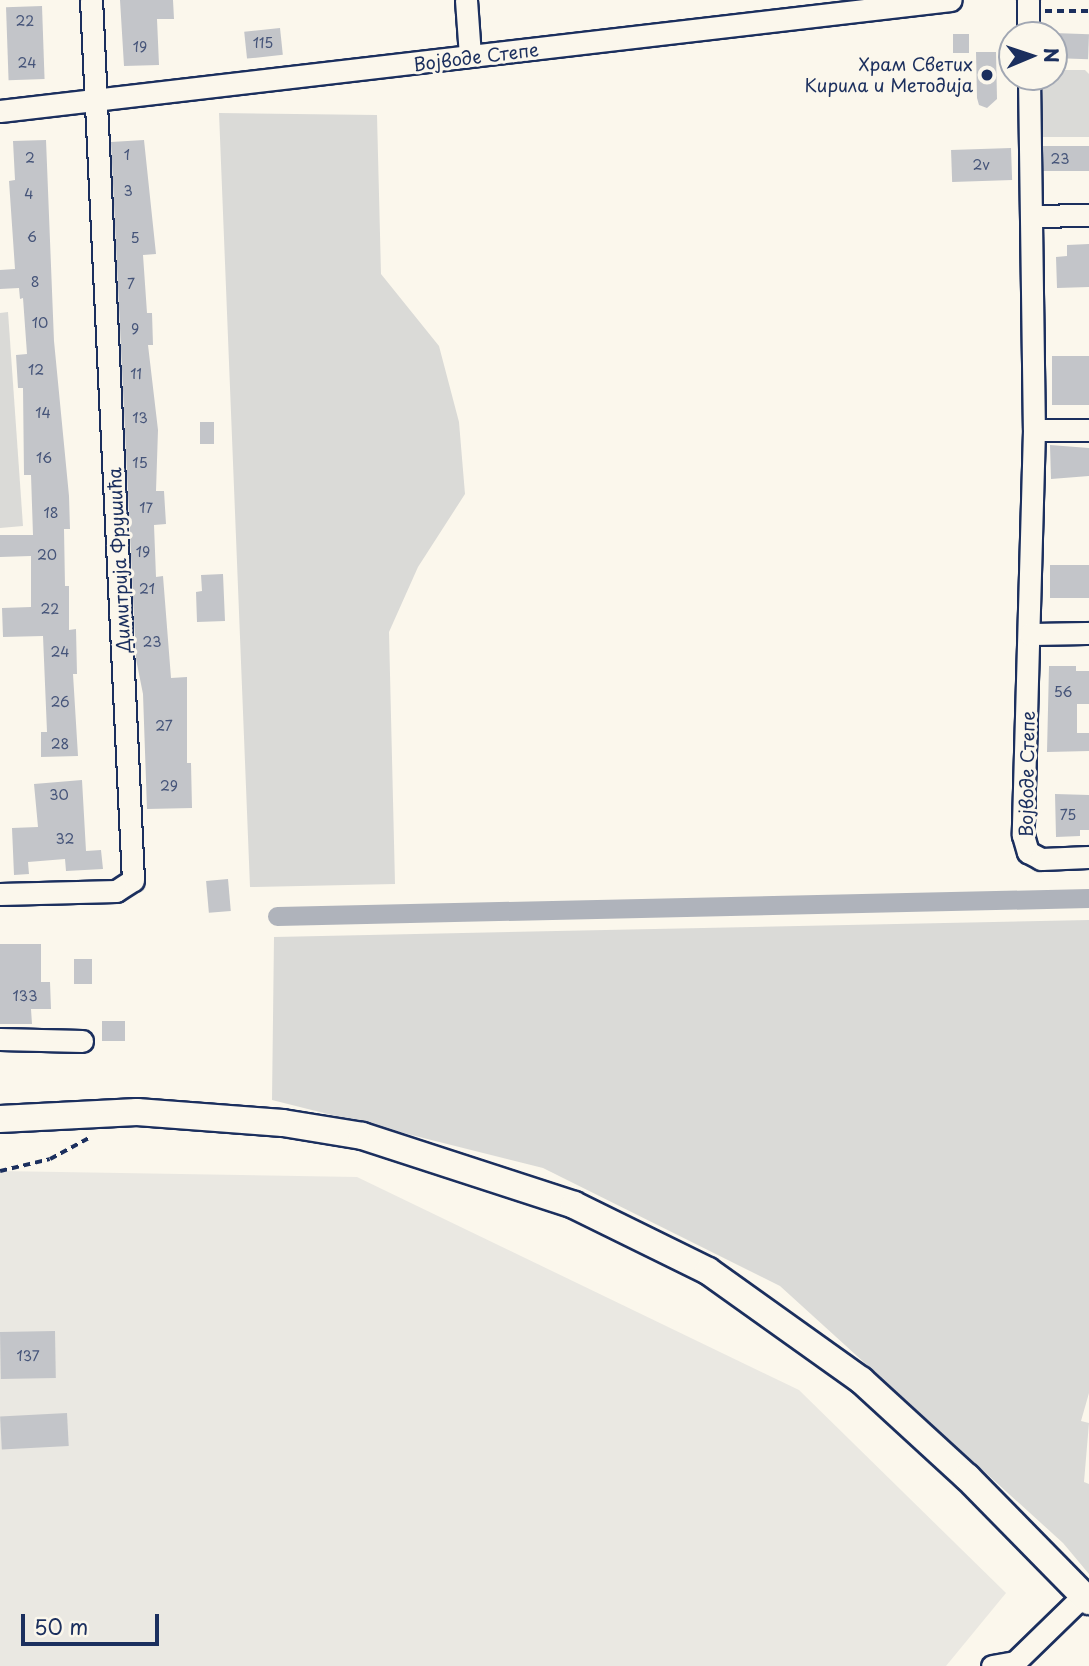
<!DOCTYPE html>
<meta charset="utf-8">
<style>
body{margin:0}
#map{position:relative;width:1089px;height:1666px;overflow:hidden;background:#fbf7ec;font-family:"Playpen Sans",sans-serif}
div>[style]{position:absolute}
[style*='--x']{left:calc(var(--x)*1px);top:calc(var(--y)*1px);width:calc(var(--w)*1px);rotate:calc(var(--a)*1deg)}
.built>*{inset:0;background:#eae8e2}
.green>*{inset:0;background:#dadad7}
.canal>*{height:19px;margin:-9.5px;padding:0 9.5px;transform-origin:9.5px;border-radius:9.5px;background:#afb3bb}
.building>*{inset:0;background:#c3c5c9;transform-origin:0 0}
.path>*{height:3.5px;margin-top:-1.75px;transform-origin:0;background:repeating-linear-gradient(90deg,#1b2f5e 0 7px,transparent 0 12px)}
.roads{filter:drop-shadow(2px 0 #1b2f5e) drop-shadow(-2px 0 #1b2f5e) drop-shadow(0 2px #1b2f5e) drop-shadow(0 -2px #1b2f5e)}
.minor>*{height:21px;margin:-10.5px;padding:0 10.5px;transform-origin:10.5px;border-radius:10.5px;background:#fbf7ec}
.major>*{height:26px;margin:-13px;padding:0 13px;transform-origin:13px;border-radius:13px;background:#fbf7ec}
.dots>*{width:19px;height:19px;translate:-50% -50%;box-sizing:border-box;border:4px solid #fbf7ec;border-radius:50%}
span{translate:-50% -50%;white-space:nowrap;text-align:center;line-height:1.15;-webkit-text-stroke:6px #fbf7ec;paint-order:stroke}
.number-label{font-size:14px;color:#455479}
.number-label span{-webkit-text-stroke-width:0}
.street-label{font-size:18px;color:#1b2f5e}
.poi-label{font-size:18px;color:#1b2f5e}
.right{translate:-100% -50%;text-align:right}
.north{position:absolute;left:998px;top:21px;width:70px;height:70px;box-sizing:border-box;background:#fbf7ec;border:2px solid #a1a7b3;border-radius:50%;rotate:88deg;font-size:19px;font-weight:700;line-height:28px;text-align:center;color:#1b2f5e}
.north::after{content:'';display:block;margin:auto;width:24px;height:32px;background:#1b2f5e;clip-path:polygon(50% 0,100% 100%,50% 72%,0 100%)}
.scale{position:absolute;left:21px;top:1614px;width:138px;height:32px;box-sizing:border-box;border:4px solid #1b2f5e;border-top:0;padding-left:9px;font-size:21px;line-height:24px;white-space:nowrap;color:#1b2f5e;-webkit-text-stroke:5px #fbf7ec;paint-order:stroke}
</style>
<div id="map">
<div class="built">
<i style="clip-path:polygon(0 1171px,357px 1177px,799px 1390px,1006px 1593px,946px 1666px,0 1666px)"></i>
</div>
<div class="green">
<i style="clip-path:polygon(1054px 70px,1085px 70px,1089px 74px,1089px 137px,1042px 137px,1042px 77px,1054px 77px)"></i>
<i style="clip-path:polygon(219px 113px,377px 115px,381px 274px,439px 346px,459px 422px,465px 494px,418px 567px,389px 632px,395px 884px,250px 887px)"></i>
<i style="clip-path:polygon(8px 312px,23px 526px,0 528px,0 313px)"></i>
<i style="clip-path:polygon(1089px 920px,1089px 1393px,1081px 1421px,1089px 1423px,1084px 1482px,1089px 1484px,1089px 1574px,1063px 1543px,780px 1286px,543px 1168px,272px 1100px,274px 937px)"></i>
</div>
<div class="canal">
<i style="--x:277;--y:916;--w:812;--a:-1.27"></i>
</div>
<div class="building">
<i style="clip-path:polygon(120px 0,173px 0,174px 19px,157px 19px,159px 65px,124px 66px)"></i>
<i style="left:42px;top:6px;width:73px;height:36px;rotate:88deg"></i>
<i style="left:280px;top:28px;width:27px;height:36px;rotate:84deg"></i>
<i style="left:1054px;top:33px;width:35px;height:25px;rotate:2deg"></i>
<i style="left:953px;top:34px;width:16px;height:19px"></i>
<i style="clip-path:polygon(976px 52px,996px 52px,997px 99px,987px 108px,979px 105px,977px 98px)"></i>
<i style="clip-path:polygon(46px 140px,54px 341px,69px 496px,70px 529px,64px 529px,65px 586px,69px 586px,69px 630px,76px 629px,77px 674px,73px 674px,78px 756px,41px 757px,41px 732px,47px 732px,43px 636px,3px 637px,2px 608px,31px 607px,31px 556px,0 557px,0 535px,33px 535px,31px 475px,24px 475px,23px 388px,18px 388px,16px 355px,27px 354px,23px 298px,20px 299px,19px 288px,0 289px,0 270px,15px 269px,9px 181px,15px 180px,13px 141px)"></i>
<i style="clip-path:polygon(144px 140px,156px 254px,143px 255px,147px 313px,152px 313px,153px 345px,148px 345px,158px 430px,156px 491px,164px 491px,166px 524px,154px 525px,156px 577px,163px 576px,171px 678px,187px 677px,187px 763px,191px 763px,192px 808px,147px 809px,143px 694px,136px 659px,111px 142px)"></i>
<i style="left:1089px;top:146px;width:25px;height:46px;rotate:90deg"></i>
<i style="left:1011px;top:148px;width:32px;height:60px;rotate:88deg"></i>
<i style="clip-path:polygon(1089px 244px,1089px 287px,1057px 288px,1056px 257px,1067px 256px,1067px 245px)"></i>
<i style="left:1089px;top:356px;width:49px;height:37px;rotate:90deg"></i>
<i style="left:200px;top:422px;width:14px;height:22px"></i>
<i style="clip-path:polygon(1050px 445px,1089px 448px,1089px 476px,1051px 479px)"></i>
<i style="left:1089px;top:565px;width:33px;height:39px;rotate:90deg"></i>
<i style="clip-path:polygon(223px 574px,225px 621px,197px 622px,196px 592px,202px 591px,201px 575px)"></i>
<i style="clip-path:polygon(1049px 666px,1076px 666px,1076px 671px,1089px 671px,1089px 704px,1077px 704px,1077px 733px,1089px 733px,1089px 751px,1047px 752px)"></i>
<i style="clip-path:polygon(82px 780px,86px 851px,101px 850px,103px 869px,66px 871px,65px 859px,28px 862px,29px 874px,14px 875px,12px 828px,38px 827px,34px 784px)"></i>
<i style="clip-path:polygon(1055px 794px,1089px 795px,1089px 830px,1080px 830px,1080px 836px,1056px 837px)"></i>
<i style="left:228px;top:879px;width:32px;height:22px;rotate:85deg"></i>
<i style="clip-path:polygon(0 944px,41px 944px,41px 982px,50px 982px,51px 1009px,31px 1009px,32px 1024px,0 1024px)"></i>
<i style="left:74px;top:959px;width:18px;height:25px"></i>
<i style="left:102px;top:1021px;width:23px;height:20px"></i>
<i style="left:55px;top:1331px;width:47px;height:55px;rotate:89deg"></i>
<i style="left:67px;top:1413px;width:33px;height:67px;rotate:87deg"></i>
</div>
<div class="path">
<i style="--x:1045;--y:11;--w:44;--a:0"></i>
<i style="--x:0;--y:1171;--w:51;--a:-13.5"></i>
<i style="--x:50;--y:1159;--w:44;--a:-28.3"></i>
</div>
<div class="roads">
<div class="minor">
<i style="--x:466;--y:0;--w:56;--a:85.9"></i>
<i style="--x:1028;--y:0;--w:35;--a:90"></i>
<i style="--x:1029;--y:77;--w:353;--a:89.2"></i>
<i style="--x:1034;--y:430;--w:405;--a:91.6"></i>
<i style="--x:1023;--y:835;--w:18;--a:74"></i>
<i style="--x:1028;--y:852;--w:15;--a:28"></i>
<i style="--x:1041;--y:859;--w:48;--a:-2.4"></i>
<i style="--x:0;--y:111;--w:957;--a:-6.66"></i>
<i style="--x:1031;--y:216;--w:58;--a:-1"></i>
<i style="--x:1034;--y:430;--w:55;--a:0"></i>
<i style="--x:1030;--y:634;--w:59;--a:-1"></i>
<i style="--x:0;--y:894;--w:116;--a:-1.5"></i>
<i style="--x:116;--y:891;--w:20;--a:-33"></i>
<i style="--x:133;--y:880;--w:881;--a:-92.73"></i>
<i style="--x:0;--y:1039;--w:82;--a:1.4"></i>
<i style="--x:992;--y:1666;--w:23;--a:-10"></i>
<i style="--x:1015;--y:1662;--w:96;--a:-44.2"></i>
</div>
<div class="major">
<i style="--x:0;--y:1119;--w:137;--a:-2.9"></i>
<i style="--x:137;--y:1112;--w:146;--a:4.3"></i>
<i style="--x:283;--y:1123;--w:80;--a:9.3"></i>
<i style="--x:362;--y:1136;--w:223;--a:18"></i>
<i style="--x:574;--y:1205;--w:149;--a:26.2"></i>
<i style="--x:708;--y:1271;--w:188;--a:35.5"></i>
<i style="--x:861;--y:1380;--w:144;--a:42.5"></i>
<i style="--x:967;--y:1477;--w:174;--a:45.5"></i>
</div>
</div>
<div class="dots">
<i style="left:987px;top:75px;background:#1b2f5e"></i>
</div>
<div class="number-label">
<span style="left:25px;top:21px">22</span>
<span style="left:263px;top:43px">115</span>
<span style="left:140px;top:47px">19</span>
<span style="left:27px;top:63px">24</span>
<span style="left:127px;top:155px">1</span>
<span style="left:30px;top:158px">2</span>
<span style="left:1060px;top:159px">23</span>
<span style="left:981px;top:165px">2v</span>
<span style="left:128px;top:191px">3</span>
<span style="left:29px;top:194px">4</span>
<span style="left:32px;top:237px">6</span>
<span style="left:135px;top:238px">5</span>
<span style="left:35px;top:282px">8</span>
<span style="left:131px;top:284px">7</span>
<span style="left:40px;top:323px">10</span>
<span style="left:135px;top:329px">9</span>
<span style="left:36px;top:370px">12</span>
<span style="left:136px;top:374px">11</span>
<span style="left:43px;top:413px">14</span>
<span style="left:140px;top:418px">13</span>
<span style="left:44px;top:458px">16</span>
<span style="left:140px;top:463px">15</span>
<span style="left:146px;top:508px">17</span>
<span style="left:51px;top:513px">18</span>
<span style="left:143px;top:552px">19</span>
<span style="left:47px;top:555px">20</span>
<span style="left:147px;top:589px">21</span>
<span style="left:50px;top:609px">22</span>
<span style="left:152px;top:642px">23</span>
<span style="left:60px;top:652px">24</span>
<span style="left:1063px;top:692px">56</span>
<span style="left:60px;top:702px">26</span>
<span style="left:164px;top:726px">27</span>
<span style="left:60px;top:744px">28</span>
<span style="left:169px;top:786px">29</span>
<span style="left:59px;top:795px">30</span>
<span style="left:1068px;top:815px">75</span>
<span style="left:65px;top:839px">32</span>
<span style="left:25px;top:996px">133</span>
<span style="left:28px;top:1356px">137</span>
</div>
<div class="street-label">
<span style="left:476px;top:57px;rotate:-7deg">Војводе Степе</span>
<span style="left:119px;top:560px;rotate:-93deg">Димитрија Фрушића</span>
<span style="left:1027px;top:774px;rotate:-89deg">Војводе Степе</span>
</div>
<div class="poi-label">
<span class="right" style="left:973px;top:75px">Храм Светих<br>Кирила и Методија</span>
</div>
<div class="north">N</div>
<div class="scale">50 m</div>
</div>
